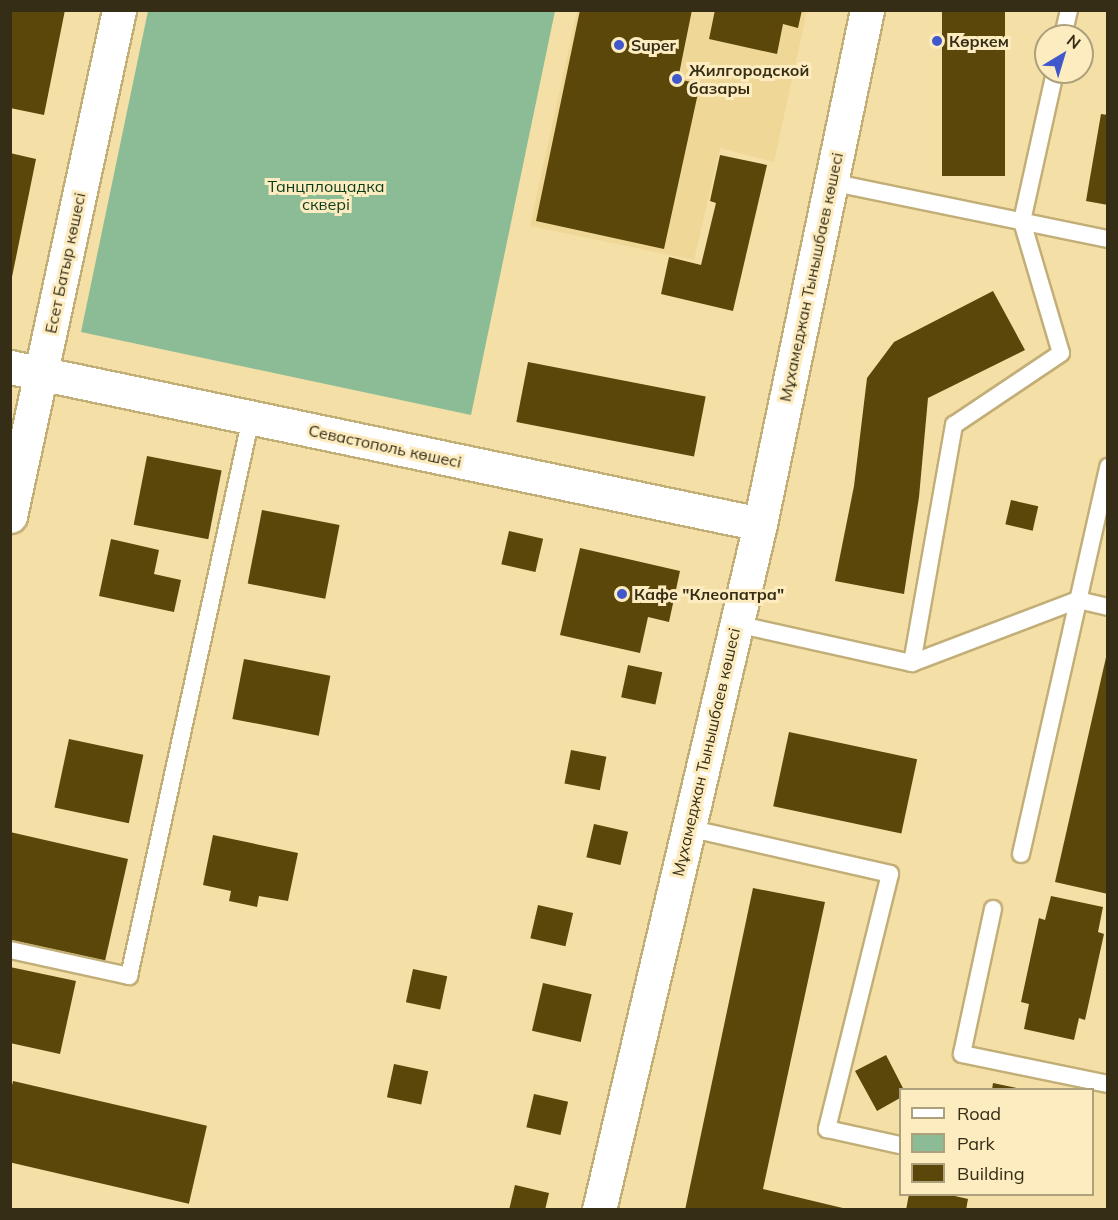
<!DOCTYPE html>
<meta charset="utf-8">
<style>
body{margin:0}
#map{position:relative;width:1118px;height:1220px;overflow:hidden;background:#f4dfa7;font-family:Mulish,sans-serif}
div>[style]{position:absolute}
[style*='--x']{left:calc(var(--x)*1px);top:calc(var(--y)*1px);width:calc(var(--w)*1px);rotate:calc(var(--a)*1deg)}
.built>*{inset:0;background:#efd897}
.green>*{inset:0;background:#8cbc95}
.building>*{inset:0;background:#5a4709;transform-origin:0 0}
.roads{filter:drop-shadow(2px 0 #c2ae77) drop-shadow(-2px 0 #c2ae77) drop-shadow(0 2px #c2ae77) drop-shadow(0 -2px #c2ae77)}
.service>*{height:16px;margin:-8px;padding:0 8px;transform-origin:8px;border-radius:8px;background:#fff}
.minor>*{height:33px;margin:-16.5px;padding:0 16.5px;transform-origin:16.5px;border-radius:16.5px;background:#fff}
.tertiary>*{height:33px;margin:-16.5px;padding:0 16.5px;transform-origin:16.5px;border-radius:16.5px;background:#fff}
.dots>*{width:16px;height:16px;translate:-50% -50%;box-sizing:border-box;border:3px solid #fdecc0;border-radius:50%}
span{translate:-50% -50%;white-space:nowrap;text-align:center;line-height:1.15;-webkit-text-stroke:6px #fdecc0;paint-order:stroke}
.poi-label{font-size:16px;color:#352d16;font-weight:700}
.left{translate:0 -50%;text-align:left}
.park-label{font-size:16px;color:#0a3b1b}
.street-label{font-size:16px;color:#352d16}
.frame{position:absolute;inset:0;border:12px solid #352d16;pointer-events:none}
.legend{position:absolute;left:899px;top:1088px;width:195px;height:108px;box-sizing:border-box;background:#fdecc0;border:2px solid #ada07c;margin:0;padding:8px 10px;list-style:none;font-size:18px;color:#352d16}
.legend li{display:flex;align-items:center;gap:12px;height:30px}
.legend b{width:30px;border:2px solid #ada07c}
.north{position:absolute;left:1034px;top:24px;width:60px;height:60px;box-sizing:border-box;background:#fdecc0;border:2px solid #ada07c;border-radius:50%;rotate:38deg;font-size:16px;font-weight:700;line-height:24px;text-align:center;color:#352d16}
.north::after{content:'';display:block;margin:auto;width:21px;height:27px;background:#4058cb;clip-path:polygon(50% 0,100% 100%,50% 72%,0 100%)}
</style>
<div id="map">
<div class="built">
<i style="clip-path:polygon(577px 11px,807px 11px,774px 162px,720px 148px,694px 260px,530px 226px)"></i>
</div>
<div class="green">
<i style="clip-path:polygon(148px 11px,555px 11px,471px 415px,81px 332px)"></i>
</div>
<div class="building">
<i style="clip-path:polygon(10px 10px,65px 10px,44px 115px,10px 108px)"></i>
<i style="clip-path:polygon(580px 10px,692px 10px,678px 79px,700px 84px,664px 249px,536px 221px)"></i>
<i style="clip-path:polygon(715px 10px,802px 10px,798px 28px,783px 24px,777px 54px,709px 39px)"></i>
<i style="left:942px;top:10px;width:63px;height:166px"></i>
<i style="clip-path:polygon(1101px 114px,1108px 115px,1108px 205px,1086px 201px)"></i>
<i style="clip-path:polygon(10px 153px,36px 159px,12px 277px,10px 277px)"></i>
<i style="clip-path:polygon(720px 155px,767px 165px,733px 311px,661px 294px,669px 257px,701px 265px,716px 203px,710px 201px)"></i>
<i style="clip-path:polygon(993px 291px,1025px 350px,928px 398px,919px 497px,904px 594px,835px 581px,854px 486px,867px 378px,894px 342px)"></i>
<i style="left:528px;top:362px;width:181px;height:61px;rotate:11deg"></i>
<i style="left:147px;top:456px;width:76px;height:70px;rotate:11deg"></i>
<i style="left:1011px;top:500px;width:28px;height:25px;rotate:13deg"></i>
<i style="left:262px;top:510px;width:79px;height:75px;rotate:11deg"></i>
<i style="left:509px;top:531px;width:35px;height:34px;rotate:13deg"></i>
<i style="clip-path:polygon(111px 539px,159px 550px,154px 574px,181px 580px,174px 612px,99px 596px)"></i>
<i style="clip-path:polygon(580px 548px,680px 571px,669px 622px,648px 617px,640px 653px,560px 635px)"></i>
<i style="clip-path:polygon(1107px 653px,1108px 653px,1108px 894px,1055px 882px)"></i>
<i style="left:244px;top:659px;width:88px;height:61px;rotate:11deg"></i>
<i style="left:628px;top:665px;width:35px;height:33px;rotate:12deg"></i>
<i style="left:789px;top:732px;width:131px;height:76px;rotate:12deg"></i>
<i style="left:69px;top:739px;width:76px;height:70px;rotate:12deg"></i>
<i style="left:571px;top:750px;width:36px;height:34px;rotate:11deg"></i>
<i style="left:594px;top:824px;width:35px;height:34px;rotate:13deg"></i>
<i style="clip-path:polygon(10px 832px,128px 859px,105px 961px,10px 940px)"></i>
<i style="clip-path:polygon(213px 835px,298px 853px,288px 901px,259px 896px,257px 907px,229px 901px,231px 891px,203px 885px)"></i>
<i style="clip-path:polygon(753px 888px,825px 902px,763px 1189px,851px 1210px,685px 1210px)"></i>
<i style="clip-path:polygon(1051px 896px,1103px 907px,1098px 932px,1104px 934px,1085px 1020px,1079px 1018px,1074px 1040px,1024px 1029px,1029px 1004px,1021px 1002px,1039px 918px,1045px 920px)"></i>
<i style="left:538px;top:905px;width:36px;height:34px;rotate:13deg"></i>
<i style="clip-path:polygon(10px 967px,76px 981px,60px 1054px,10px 1043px)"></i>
<i style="left:413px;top:969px;width:35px;height:34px;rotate:12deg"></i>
<i style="left:543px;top:983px;width:50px;height:49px;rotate:13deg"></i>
<i style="clip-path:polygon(886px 1055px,904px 1090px,900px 1090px,900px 1098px,877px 1111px,855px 1071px)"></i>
<i style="left:394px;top:1064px;width:35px;height:34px;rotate:12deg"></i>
<i style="left:13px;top:1081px;width:199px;height:80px;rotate:13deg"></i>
<i style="clip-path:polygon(993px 1083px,1021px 1089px,1021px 1090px,992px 1090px)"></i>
<i style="left:534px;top:1094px;width:35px;height:34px;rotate:13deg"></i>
<i style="clip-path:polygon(515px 1185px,549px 1193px,545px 1210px,509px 1210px)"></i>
<i style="clip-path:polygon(909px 1194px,946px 1194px,968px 1199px,966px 1210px,906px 1210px)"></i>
</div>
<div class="roads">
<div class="service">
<i style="--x:1063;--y:36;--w:27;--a:-77"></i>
<i style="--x:830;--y:182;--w:284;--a:11.6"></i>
<i style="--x:736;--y:624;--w:180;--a:12.5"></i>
<i style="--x:912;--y:663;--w:242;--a:-80"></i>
<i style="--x:954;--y:425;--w:129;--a:-33.9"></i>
<i style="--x:1061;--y:353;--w:138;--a:-106.5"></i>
<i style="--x:1022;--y:221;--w:153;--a:-77.5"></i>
<i style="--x:912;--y:663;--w:178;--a:-20.8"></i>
<i style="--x:1078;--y:600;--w:31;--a:13"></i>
<i style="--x:688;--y:828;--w:207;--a:12.8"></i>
<i style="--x:890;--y:874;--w:263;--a:103.9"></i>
<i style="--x:827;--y:1129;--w:75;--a:12.4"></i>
<i style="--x:1021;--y:854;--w:397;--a:-77.3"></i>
<i style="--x:993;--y:909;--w:148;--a:102.1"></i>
<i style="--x:962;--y:1054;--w:149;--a:11.6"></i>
<i style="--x:10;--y:950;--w:122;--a:12.3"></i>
<i style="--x:129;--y:976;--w:571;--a:-77.67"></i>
</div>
<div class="minor">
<i style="--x:10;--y:367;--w:766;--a:11.82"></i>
<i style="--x:599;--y:1210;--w:705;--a:-76.79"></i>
<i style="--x:760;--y:524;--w:525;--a:-78.24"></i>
</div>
<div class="tertiary">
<i style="--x:10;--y:516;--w:518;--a:-77.84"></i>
</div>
</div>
<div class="dots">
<i style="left:937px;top:41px;background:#4058cb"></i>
<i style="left:619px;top:45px;background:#4058cb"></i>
<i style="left:677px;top:79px;background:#4058cb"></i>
<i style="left:622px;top:594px;background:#4058cb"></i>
</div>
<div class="poi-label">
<span class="left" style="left:949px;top:41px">Көркем</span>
<span class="left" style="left:631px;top:45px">Super</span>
<span class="left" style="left:689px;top:79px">Жилгородской<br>базары</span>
<span class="left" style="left:634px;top:594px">Кафе "Клеопатра"</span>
</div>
<div class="park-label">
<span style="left:326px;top:195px">Танцплощадка<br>сквері</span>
</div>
<div class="street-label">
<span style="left:65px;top:263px;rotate:-78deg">Есет Батыр көшесі</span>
<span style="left:811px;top:277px;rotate:-78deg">Мұхамеджан Тынышбаев көшесі</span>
<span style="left:385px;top:446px;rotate:12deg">Севастополь көшесі</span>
<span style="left:706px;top:752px;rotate:-77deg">Мұхамеджан Тынышбаев көшесі</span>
</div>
<div class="frame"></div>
<ul class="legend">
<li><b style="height:8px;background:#fff"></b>Road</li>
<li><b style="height:16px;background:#8cbc95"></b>Park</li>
<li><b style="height:16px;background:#5a4709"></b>Building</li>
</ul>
<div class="north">N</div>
</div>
